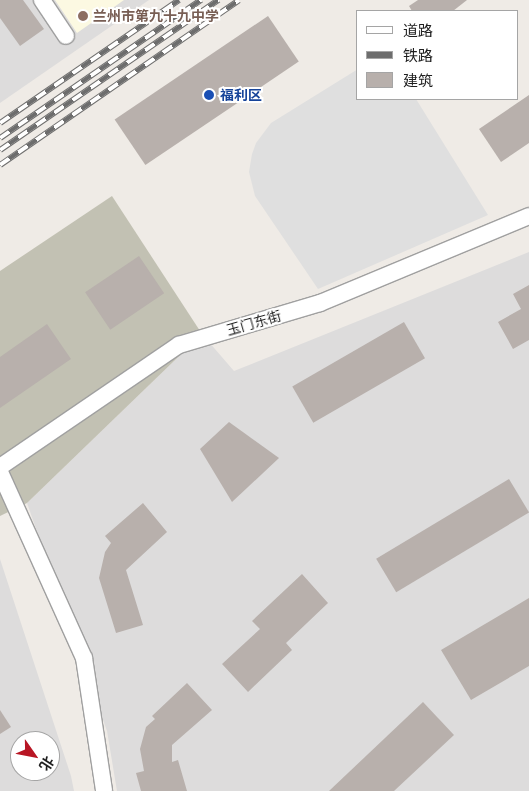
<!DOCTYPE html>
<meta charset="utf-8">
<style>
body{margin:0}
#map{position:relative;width:529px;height:791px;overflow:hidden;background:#efebe6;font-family:Ubuntu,"Noto Sans SC",sans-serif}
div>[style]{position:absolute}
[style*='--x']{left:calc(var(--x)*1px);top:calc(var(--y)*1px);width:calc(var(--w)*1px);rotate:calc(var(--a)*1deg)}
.residential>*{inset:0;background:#dddcdc}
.education>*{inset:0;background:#fcf9e2}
.construction>*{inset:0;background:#c2c1b3}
.parking>*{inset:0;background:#dfdfdf}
.building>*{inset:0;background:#b8b0ac;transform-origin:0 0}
.roads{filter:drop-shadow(1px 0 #a0a0a0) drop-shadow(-1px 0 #a0a0a0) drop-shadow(0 1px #a0a0a0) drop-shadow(0 -1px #a0a0a0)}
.minor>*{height:16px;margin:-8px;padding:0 8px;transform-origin:8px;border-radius:8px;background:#fff}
.rail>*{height:5.5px;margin-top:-2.75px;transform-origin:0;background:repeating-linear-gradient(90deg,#fff 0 11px,#6d6d6d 0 22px);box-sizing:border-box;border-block:1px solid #6d6d6d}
.dots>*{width:14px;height:14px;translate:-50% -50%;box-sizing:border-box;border:2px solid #fff;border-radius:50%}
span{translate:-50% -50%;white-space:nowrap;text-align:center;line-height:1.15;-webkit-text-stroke:4px #fff;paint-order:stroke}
.education-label{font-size:14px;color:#785e54;font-weight:700}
.left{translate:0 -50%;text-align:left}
.transit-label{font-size:14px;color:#164399;font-weight:700}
.street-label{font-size:14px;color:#1f1f1f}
.legend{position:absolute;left:356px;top:10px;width:162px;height:90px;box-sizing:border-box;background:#fff;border:1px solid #a5a5a5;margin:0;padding:6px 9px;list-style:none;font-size:15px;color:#1f1f1f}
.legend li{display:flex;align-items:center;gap:10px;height:25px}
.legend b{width:25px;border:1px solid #a5a5a5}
.north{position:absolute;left:10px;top:731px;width:50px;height:50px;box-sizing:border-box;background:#fff;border:1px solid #a5a5a5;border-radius:50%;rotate:123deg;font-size:14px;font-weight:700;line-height:20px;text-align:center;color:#1f1f1f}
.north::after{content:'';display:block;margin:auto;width:18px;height:22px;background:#b81624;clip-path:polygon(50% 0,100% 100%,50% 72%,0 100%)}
</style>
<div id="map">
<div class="residential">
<i style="clip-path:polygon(0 0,149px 0,0 103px)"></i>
<i style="clip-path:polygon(529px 252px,529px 791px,117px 791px,107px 731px,27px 503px,202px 334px,234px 371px)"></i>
<i style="clip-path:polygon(evenodd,0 559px,71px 776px,74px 791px,0 791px,0 559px,20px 741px,50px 741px,50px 771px,20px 771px,20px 741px)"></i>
</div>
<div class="education">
<i style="clip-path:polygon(55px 0,124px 0,77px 33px)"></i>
</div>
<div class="construction">
<i style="clip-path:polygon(112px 196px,202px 334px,27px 503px,0 516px,0 271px)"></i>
</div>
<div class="parking">
<i style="clip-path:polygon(358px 69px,358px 99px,416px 99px,488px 215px,318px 289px,255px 196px,249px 172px,252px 154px,256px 143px,271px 123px)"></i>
</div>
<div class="building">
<i style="clip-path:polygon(0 0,23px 0,44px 29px,20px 46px,0 18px)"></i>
<i style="clip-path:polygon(418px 0,467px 0,453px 11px,412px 11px,409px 6px)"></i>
<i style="left:268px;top:16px;width:55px;height:185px;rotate:56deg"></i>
<i style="clip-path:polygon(529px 95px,529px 143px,501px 162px,479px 129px)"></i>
<i style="left:139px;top:256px;width:45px;height:65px;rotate:56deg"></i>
<i style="clip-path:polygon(529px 285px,529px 340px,513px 349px,498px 322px,521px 309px,513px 294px)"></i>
<i style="left:404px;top:322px;width:42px;height:129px;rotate:60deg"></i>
<i style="clip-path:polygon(47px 324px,71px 359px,0 408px,0 357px)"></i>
<i style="clip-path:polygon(229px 422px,279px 458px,232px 502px,200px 449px)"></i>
<i style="left:509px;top:479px;width:39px;height:155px;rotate:59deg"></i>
<i style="clip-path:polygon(143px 503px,167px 532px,126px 570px,143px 625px,116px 633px,99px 578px,105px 552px,111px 543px,105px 536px)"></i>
<i style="clip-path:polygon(302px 574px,328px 603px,286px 643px,292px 650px,248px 692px,222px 664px,260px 629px,252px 621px)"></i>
<i style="clip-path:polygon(529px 598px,529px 666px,471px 700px,441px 650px)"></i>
<i style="clip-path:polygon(187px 683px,212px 710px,172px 745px,172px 762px,178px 760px,187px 791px,141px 791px,136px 773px,144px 771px,140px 749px,146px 727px,155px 719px,152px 716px)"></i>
<i style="clip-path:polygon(423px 702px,454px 735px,394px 791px,329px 791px)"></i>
<i style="clip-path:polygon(0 710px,11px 727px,0 734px)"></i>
</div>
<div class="roads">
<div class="minor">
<i style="--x:42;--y:0;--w:43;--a:56.3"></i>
<i style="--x:0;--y:467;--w:217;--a:-34.3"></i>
<i style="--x:179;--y:345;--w:147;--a:-16.6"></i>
<i style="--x:320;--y:303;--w:226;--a:-22.6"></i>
<i style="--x:0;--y:472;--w:204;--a:65.7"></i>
<i style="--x:84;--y:658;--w:134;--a:81.4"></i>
</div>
</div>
<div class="rail">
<i style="--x:0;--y:123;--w:217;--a:-34.5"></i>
<i style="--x:0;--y:138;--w:244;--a:-34.5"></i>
<i style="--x:0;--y:150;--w:265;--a:-34.5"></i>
<i style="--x:0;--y:165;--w:290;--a:-34.6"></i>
</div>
<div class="dots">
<i style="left:83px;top:16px;background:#8d6e63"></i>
<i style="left:209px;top:95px;background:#1a4fb4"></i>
</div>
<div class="education-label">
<span class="left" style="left:93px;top:16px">兰州市第九十九中学</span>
</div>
<div class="transit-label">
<span class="left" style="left:220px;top:95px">福利区</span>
</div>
<div class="street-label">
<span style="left:254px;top:323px;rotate:-16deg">玉门东街</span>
</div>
<ul class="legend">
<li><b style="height:6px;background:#fff"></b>道路</li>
<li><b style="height:6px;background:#6d6d6d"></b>铁路</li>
<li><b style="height:14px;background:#b8b0ac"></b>建筑</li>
</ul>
<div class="north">北</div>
</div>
